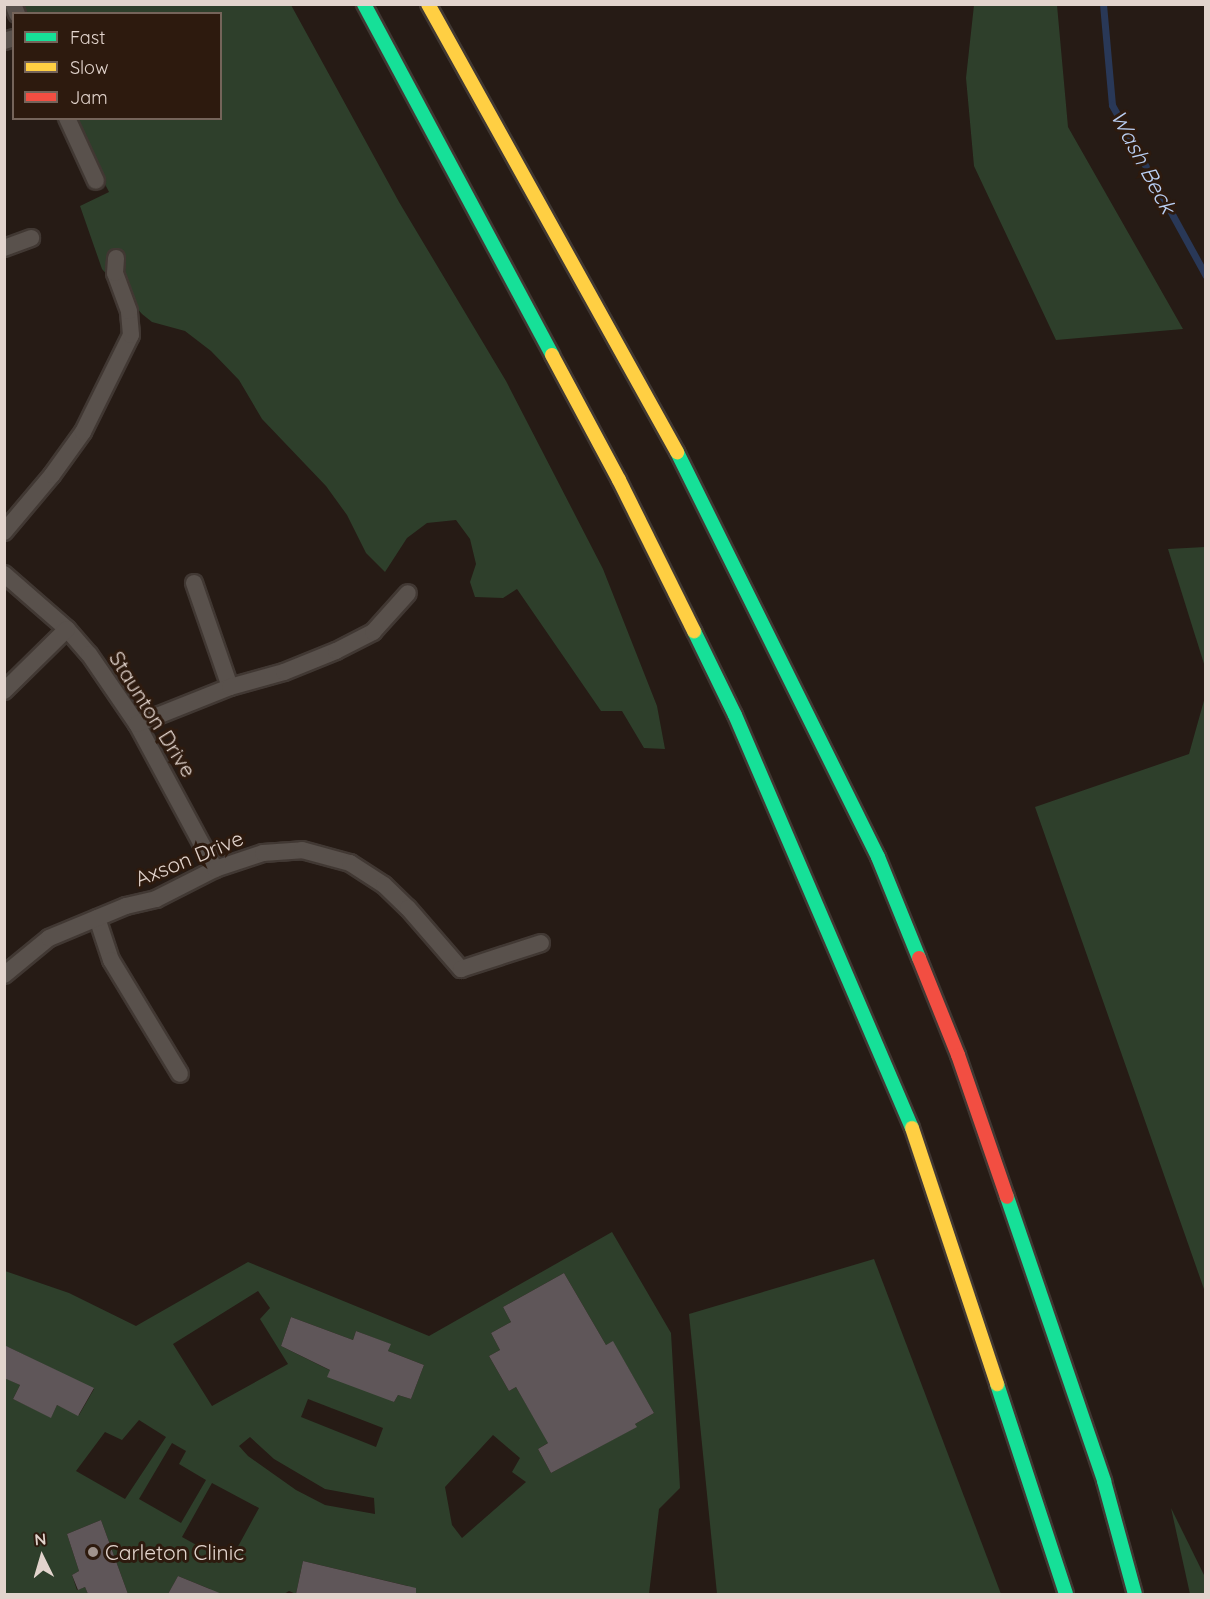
<!DOCTYPE html>
<style>
body{margin:0}
#map{position:relative;width:1210px;height:1599px;overflow:hidden;background:#261b15;font-family:Quicksand,sans-serif}
div>[style]{position:absolute}
[style*='--x']{left:calc(var(--x)*1px);top:calc(var(--y)*1px);width:calc(var(--w)*1px);rotate:calc(var(--a)*1deg)}
.green>*{inset:0;background:#2e3f2b}
.stream>*{height:7px;margin:-3.5px;padding:0 3.5px;transform-origin:3.5px;border-radius:3.5px;background:#293857}
.building>*{inset:0;background:#5f5659}
.roads{filter:drop-shadow(2px 0 #413833) drop-shadow(-2px 0 #413833) drop-shadow(0 2px #413833) drop-shadow(0 -2px #413833)}
.street>*{height:16px;margin:-8px;padding:0 8px;transform-origin:8px;border-radius:8px;background:#59514c}
.fast>*{height:14px;margin:-7px;padding:0 7px;transform-origin:7px;border-radius:7px;background:#16e098}
.slow>*{height:14px;margin:-7px;padding:0 7px;transform-origin:7px;border-radius:7px;background:#ffcf43}
.jam>*{height:14px;margin:-7px;padding:0 7px;transform-origin:7px;border-radius:7px;background:#f24e42}
.dots>*{width:16px;height:16px;translate:-50% -50%;box-sizing:border-box;border:3px solid #2d1a0e;border-radius:50%}
span{translate:-50% -50%;white-space:nowrap;text-align:center;line-height:1.15;-webkit-text-stroke:6px #2d1a0e;paint-order:stroke}
.street-label{font-size:21px;color:#e2d4cd}
.poi-label{font-size:21px;color:#e2d4cd}
.left{translate:0 -50%;text-align:left}
.water-label{font-size:22px;color:#bacff3;font-style:italic}
.frame{position:absolute;inset:0;border:6px solid #e2d4cd;pointer-events:none}
.legend{position:absolute;left:12px;top:12px;width:210px;height:108px;box-sizing:border-box;background:#2d1a0e;border:2px solid #75645a;margin:0;padding:8px 10px;list-style:none;font-size:18px;color:#e2d4cd}
.legend li{display:flex;align-items:center;gap:12px;height:30px}
.legend b{width:30px;border:2px solid #75645a}
.north{position:absolute;left:12px;top:1527px;width:60px;height:60px;-webkit-text-stroke:4px #2d1a0e;paint-order:stroke;rotate:355deg;font-size:16px;font-weight:700;line-height:24px;text-align:center;color:#e2d4cd}
.north::after{content:'';display:block;margin:auto;width:21px;height:27px;background:#e2d4cd;clip-path:polygon(50% 0,100% 100%,50% 72%,0 100%)}
</style>
<div id="map">
<div class="green">
<i style="clip-path:polygon(23px 5px,291px 5px,399px 202px,506px 381px,603px 569px,657px 706px,665px 749px,644px 748px,622px 711px,601px 711px,517px 589px,503px 598px,475px 597px,470px 582px,476px 564px,470px 539px,456px 520px,427px 523px,407px 538px,385px 572px,366px 553px,347px 515px,326px 486px,262px 419px,239px 380px,211px 351px,185px 331px,152px 322px,142px 314px,102px 269px,80px 206px,109px 192px,72px 119px,220px 118px,220px 14px,27px 14px)"></i>
<i style="clip-path:polygon(974px 5px,1057px 5px,1068px 127px,1183px 329px,1056px 340px,974px 166px,966px 78px)"></i>
<i style="clip-path:polygon(1205px 547px,1206px 547px,1205px 667px,1168px 549px)"></i>
<i style="clip-path:polygon(1205px 697px,1205px 1292px,1035px 807px,1189px 754px)"></i>
<i style="clip-path:polygon(evenodd,612px 1232px,671px 1333px,680px 1488px,659px 1509px,649px 1594px,406px 1594px,408px 1586px,303px 1561px,296px 1594px,289px 1591px,284px 1594px,208px 1594px,210px 1589px,178px 1576px,168px 1594px,128px 1594px,101px 1520px,67px 1534px,79px 1571px,72px 1575px,77px 1590px,85px 1587px,88px 1594px,5px 1594px,5px 1378px,20px 1385px,13px 1399px,51px 1417px,57px 1405px,79px 1415px,94px 1389px,8px 1347px,5px 1353px,5px 1271px,69px 1293px,136px 1326px,248px 1262px,429px 1336px,612px 1232px,564px 1273px,606px 1345px,613px 1342px,654px 1413px,635px 1424px,636px 1427px,551px 1473px,538px 1449px,554px 1439px,533px 1416px,516px 1387px,509px 1391px,489px 1356px,500px 1350px,491px 1333px,511px 1322px,503px 1307px,564px 1273px,612px 1232px,258px 1291px,270px 1308px,260px 1319px,288px 1364px,212px 1406px,173px 1344px,258px 1291px,612px 1232px,291px 1317px,353px 1340px,356px 1331px,390px 1344px,388px 1351px,424px 1365px,411px 1399px,398px 1395px,394px 1402px,281px 1346px,291px 1317px,612px 1232px,308px 1399px,383px 1428px,376px 1447px,301px 1417px,308px 1399px,612px 1232px,139px 1420px,166px 1437px,125px 1499px,76px 1471px,105px 1432px,122px 1440px,139px 1420px,612px 1232px,493px 1435px,520px 1458px,512px 1472px,526px 1482px,462px 1538px,452px 1525px,445px 1487px,493px 1435px,612px 1232px,250px 1437px,274px 1459px,325px 1489px,374px 1498px,375px 1514px,325px 1505px,296px 1490px,248px 1456px,239px 1446px,250px 1437px,612px 1232px,172px 1443px,186px 1451px,179px 1464px,206px 1480px,181px 1523px,139px 1499px,172px 1443px,612px 1232px,212px 1483px,259px 1508px,229px 1563px,182px 1537px,212px 1483px)"></i>
<i style="clip-path:polygon(874px 1259px,1001px 1594px,717px 1594px,689px 1314px)"></i>
<i style="clip-path:polygon(1171px 1508px,1205px 1577px,1205px 1594px,1190px 1594px)"></i>
</div>
<div class="stream">
<i style="--x:1103;--y:4;--w:101;--a:84.9"></i>
<i style="--x:1112;--y:105;--w:195;--a:61.2"></i>
</div>
<div class="building">
<i style="clip-path:polygon(564px 1273px,606px 1345px,613px 1341px,654px 1413px,635px 1424px,637px 1427px,551px 1473px,538px 1449px,548px 1443px,516px 1387px,509px 1391px,489px 1356px,500px 1350px,491px 1333px,511px 1322px,503px 1307px)"></i>
<i style="clip-path:polygon(291px 1317px,353px 1340px,356px 1331px,391px 1344px,388px 1351px,424px 1365px,411px 1399px,398px 1395px,394px 1402px,327px 1377px,330px 1370px,281px 1346px)"></i>
<i style="clip-path:polygon(4px 1345px,94px 1388px,78px 1416px,57px 1405px,51px 1418px,13px 1399px,20px 1385px,4px 1378px)"></i>
<i style="clip-path:polygon(101px 1520px,128px 1594px,88px 1594px,85px 1587px,78px 1590px,72px 1575px,79px 1571px,67px 1534px)"></i>
<i style="clip-path:polygon(303px 1561px,416px 1588px,416px 1594px,296px 1594px)"></i>
<i style="clip-path:polygon(178px 1576px,222px 1594px,168px 1594px)"></i>
</div>
<div class="roads">
<div class="street">
<i style="--x:13;--y:4;--w:11;--a:68"></i>
<i style="--x:4;--y:41;--w:10;--a:-17"></i>
<i style="--x:67;--y:118;--w:69;--a:65.3"></i>
<i style="--x:4;--y:248;--w:29;--a:-20"></i>
<i style="--x:4;--y:532;--w:75;--a:-49.9"></i>
<i style="--x:52;--y:475;--w:53;--a:-54.2"></i>
<i style="--x:83;--y:432;--w:108;--a:-63.7"></i>
<i style="--x:131;--y:335;--w:24;--a:-95"></i>
<i style="--x:129;--y:311;--w:40;--a:-110.2"></i>
<i style="--x:115;--y:273;--w:15;--a:-86"></i>
<i style="--x:4;--y:574;--w:84;--a:41.1"></i>
<i style="--x:67;--y:629;--w:33;--a:49"></i>
<i style="--x:89;--y:654;--w:85;--a:55.6"></i>
<i style="--x:137;--y:724;--w:165;--a:61.7"></i>
<i style="--x:194;--y:583;--w:110;--a:70.9"></i>
<i style="--x:4;--y:691;--w:88;--a:-44.5"></i>
<i style="--x:137;--y:724;--w:100;--a:-21.7"></i>
<i style="--x:230;--y:687;--w:56;--a:-15.5"></i>
<i style="--x:284;--y:672;--w:56;--a:-22"></i>
<i style="--x:336;--y:651;--w:42;--a:-27.2"></i>
<i style="--x:373;--y:632;--w:52;--a:-48.1"></i>
<i style="--x:97;--y:918;--w:44;--a:71.6"></i>
<i style="--x:111;--y:960;--w:133;--a:58.8"></i>
<i style="--x:4;--y:975;--w:58;--a:-39.4"></i>
<i style="--x:49;--y:938;--w:83;--a:-22.6"></i>
<i style="--x:126;--y:906;--w:31;--a:-13"></i>
<i style="--x:156;--y:899;--w:66;--a:-27"></i>
<i style="--x:215;--y:869;--w:51;--a:-18.4"></i>
<i style="--x:263;--y:853;--w:39;--a:-4"></i>
<i style="--x:302;--y:850;--w:50;--a:15.2"></i>
<i style="--x:350;--y:863;--w:40;--a:32.9"></i>
<i style="--x:384;--y:885;--w:33;--a:44"></i>
<i style="--x:408;--y:908;--w:81;--a:49"></i>
<i style="--x:461;--y:969;--w:84;--a:-18"></i>
</div>
<div class="fast">
<i style="--x:364;--y:4;--w:398;--a:61.8"></i>
<i style="--x:677;--y:452;--w:452;--a:63.6"></i>
<i style="--x:878;--y:857;--w:109;--a:67.9"></i>
<i style="--x:694;--y:631;--w:93;--a:64"></i>
<i style="--x:735;--y:715;--w:449;--a:66.8"></i>
<i style="--x:1007;--y:1197;--w:300;--a:71.1"></i>
<i style="--x:1104;--y:1481;--w:117;--a:74.7"></i>
<i style="--x:997;--y:1384;--w:221;--a:71.8"></i>
</div>
<div class="slow">
<i style="--x:428;--y:4;--w:513;--a:60.93"></i>
<i style="--x:552;--y:355;--w:142;--a:61.8"></i>
<i style="--x:619;--y:480;--w:169;--a:63.6"></i>
<i style="--x:912;--y:1128;--w:270;--a:71.6"></i>
</div>
<div class="jam">
<i style="--x:919;--y:958;--w:105;--a:68.1"></i>
<i style="--x:958;--y:1055;--w:150;--a:71"></i>
</div>
</div>
<div class="dots">
<i style="left:93px;top:1552px;background:#a0938d"></i>
</div>
<div class="street-label">
<span style="left:153px;top:714px;rotate:58deg">Staunton Drive</span>
<span style="left:189px;top:858px;rotate:-22deg">Axson Drive</span>
</div>
<div class="poi-label">
<span class="left" style="left:105px;top:1552px">Carleton Clinic</span>
</div>
<div class="water-label">
<span style="left:1143px;top:162px;rotate:62deg">Wash Beck</span>
</div>
<div class="frame"></div>
<ul class="legend">
<li><b style="height:8px;background:#16e098"></b>Fast</li>
<li><b style="height:8px;background:#ffcf43"></b>Slow</li>
<li><b style="height:8px;background:#f24e42"></b>Jam</li>
</ul>
<div class="north">N</div>
</div>
